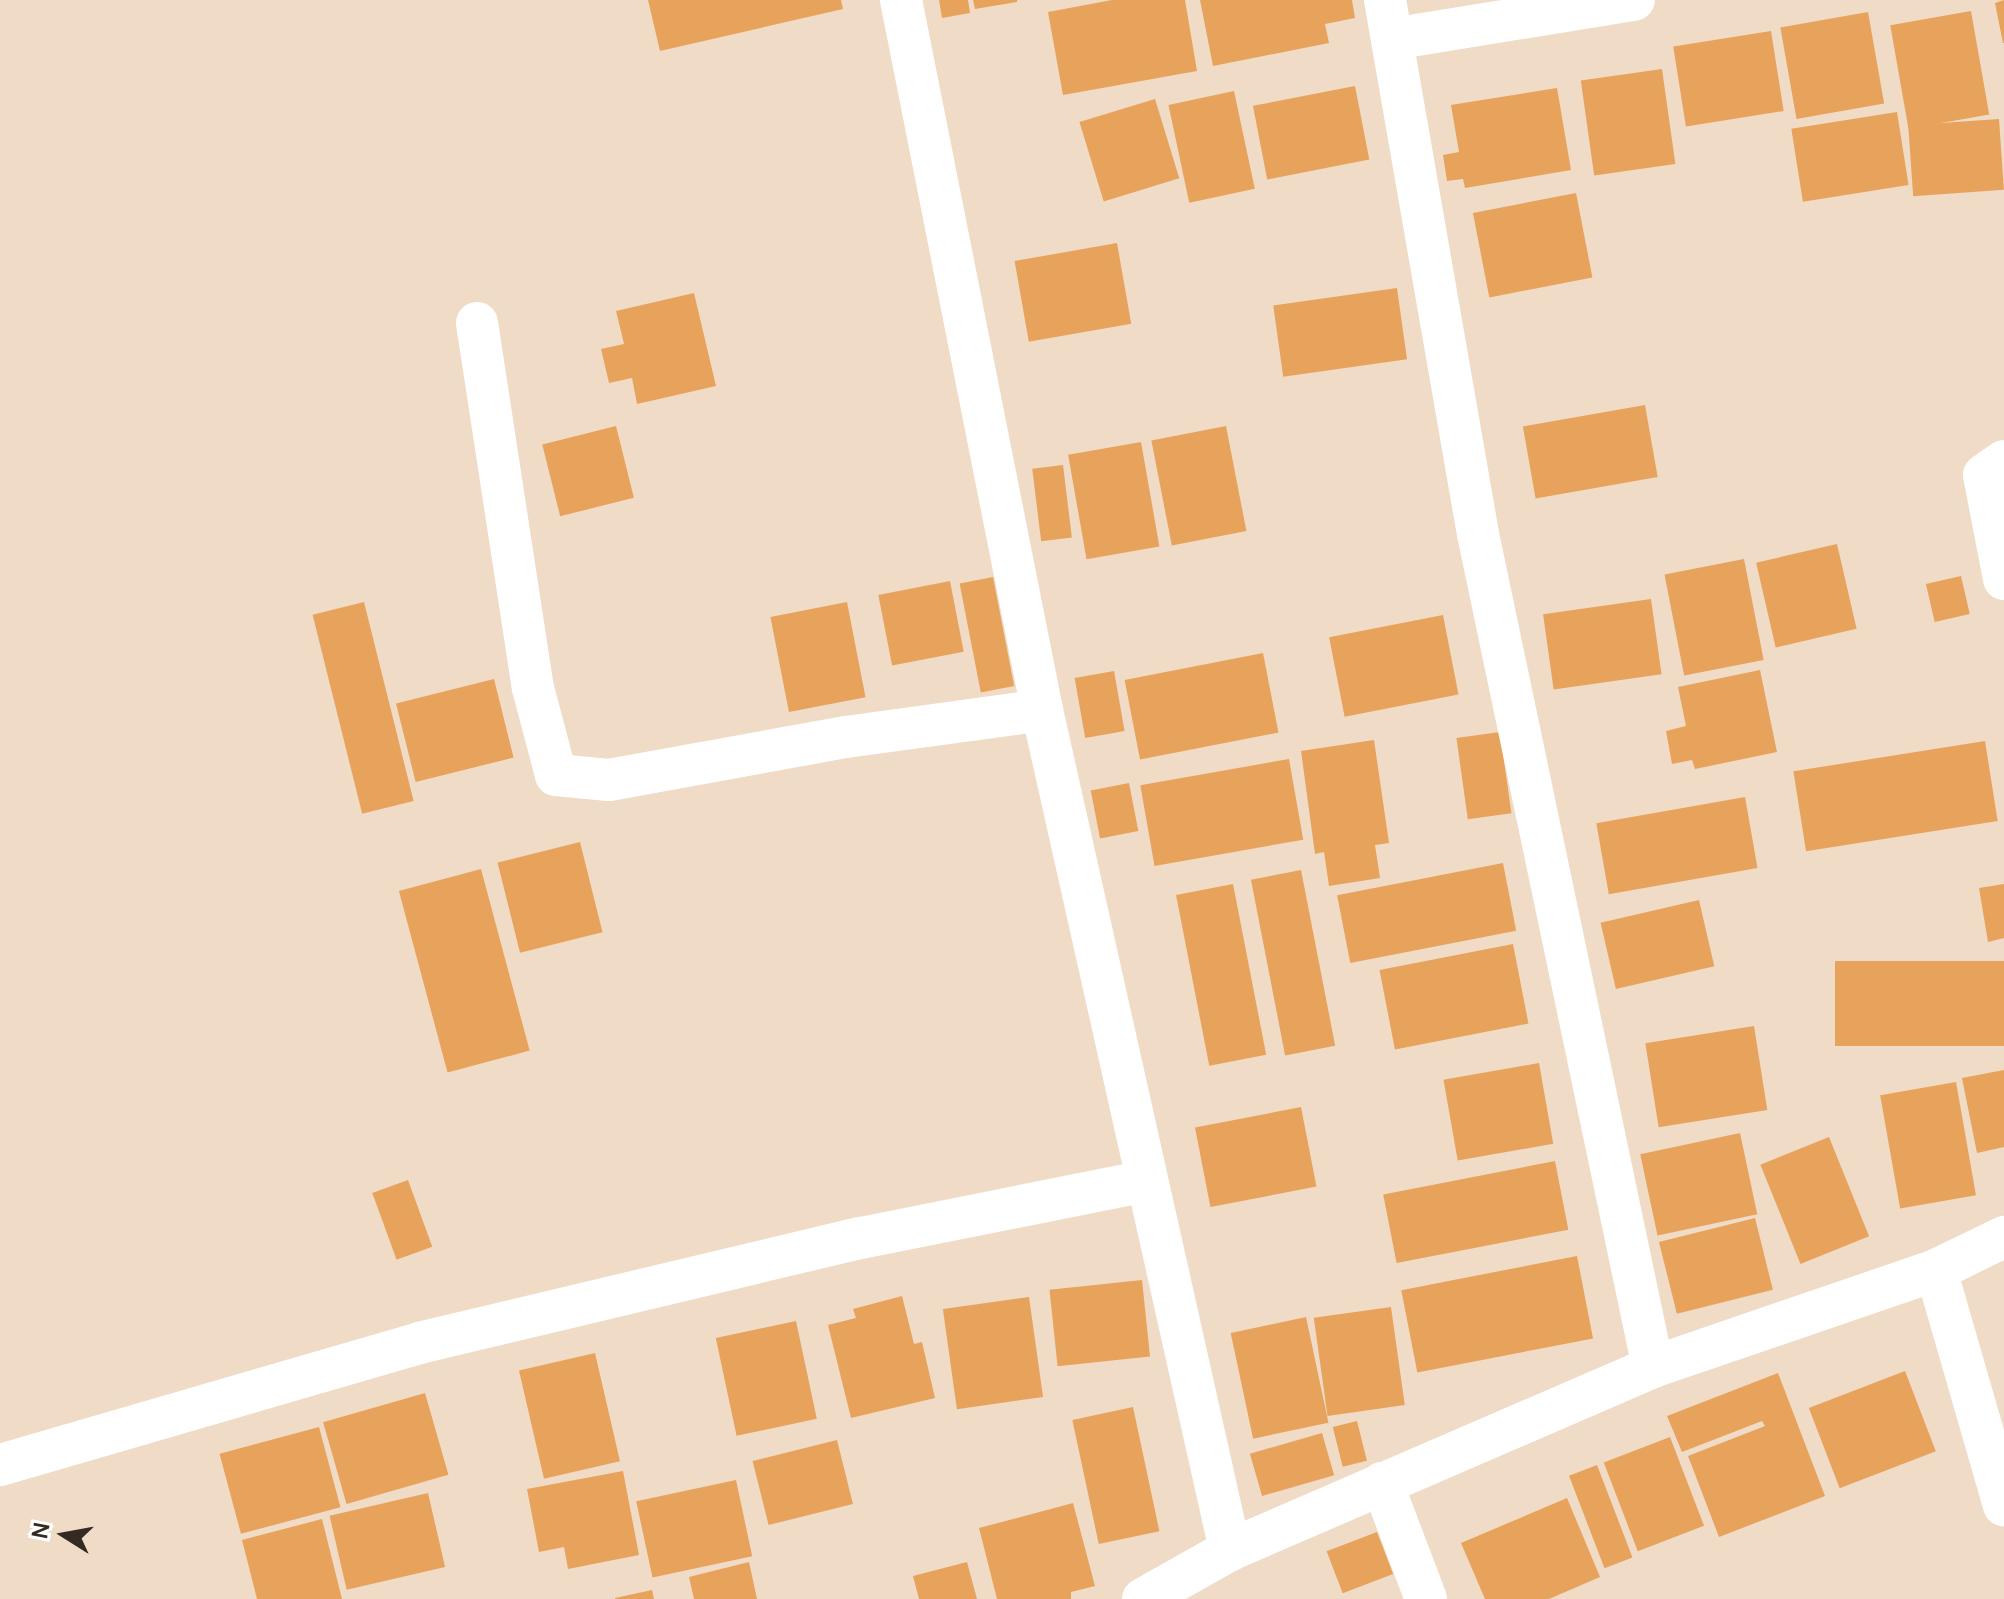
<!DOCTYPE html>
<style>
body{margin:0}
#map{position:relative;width:2004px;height:1599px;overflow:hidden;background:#f0dbc7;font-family:Manrope,sans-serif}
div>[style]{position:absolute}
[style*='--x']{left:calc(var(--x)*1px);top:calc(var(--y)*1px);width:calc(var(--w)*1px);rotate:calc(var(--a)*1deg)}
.building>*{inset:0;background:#e7a35c;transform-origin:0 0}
.street>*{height:42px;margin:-21px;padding:0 21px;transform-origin:21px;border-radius:21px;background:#fff}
span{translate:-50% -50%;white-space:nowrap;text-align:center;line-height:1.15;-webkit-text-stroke:8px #fff;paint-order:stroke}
.north{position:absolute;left:24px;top:1495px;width:80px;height:80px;-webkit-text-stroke:6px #fff;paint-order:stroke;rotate:281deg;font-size:22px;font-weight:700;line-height:32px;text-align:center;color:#332b23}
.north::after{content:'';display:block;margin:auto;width:28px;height:36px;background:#332b23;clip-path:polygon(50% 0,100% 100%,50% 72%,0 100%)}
</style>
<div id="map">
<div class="building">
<i style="clip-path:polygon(648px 0,841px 0,843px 9px,660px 51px)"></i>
<i style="clip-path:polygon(939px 0,968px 0,970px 13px,942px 18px)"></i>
<i style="clip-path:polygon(973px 0,1017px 0,1017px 2px,975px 9px)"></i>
<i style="clip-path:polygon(1112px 0,1185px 0,1197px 71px,1063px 95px,1048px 12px)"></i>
<i style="clip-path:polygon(1200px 0,1352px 0,1355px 18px,1325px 24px,1329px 43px,1213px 66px)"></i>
<i style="clip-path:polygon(2004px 0,2004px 43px,2003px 43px,1995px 3px)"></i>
<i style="left:1971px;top:11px;width:105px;height:82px;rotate:80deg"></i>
<i style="left:1868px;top:12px;width:93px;height:89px;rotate:80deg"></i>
<i style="left:1771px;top:31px;width:81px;height:99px;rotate:81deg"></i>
<i style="left:1662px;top:69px;width:96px;height:82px;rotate:82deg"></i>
<i style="left:1355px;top:86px;width:75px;height:104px;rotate:79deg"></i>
<i style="clip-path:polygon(1557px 88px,1571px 170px,1465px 188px,1463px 179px,1447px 181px,1443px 155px,1459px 152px,1451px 105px)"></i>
<i style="left:1234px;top:91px;width:100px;height:67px;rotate:78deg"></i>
<i style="left:1155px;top:99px;width:83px;height:79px;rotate:73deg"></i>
<i style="left:1897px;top:112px;width:74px;height:107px;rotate:81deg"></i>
<i style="left:1999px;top:119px;width:71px;height:91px;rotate:86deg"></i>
<i style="left:1576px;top:193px;width:86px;height:105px;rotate:79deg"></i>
<i style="left:1117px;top:243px;width:82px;height:104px;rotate:80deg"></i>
<i style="left:1397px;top:288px;width:72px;height:125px;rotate:82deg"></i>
<i style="clip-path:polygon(694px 293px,716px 386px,637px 404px,632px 378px,609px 383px,601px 349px,624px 344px,616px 311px)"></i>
<i style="left:1645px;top:405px;width:73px;height:124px;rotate:80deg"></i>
<i style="left:616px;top:426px;width:74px;height:76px;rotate:76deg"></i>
<i style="left:1226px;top:426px;width:107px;height:76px;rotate:79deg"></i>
<i style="left:1141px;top:442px;width:106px;height:74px;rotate:80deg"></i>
<i style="left:1063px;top:465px;width:73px;height:31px;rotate:83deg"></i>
<i style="left:1837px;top:544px;width:87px;height:83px;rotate:77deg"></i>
<i style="left:1744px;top:559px;width:103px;height:81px;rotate:79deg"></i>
<i style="left:1961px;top:576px;width:39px;height:36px;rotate:77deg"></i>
<i style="left:993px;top:577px;width:111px;height:34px;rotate:79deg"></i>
<i style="left:950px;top:581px;width:72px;height:73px;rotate:79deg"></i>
<i style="left:1651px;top:599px;width:76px;height:109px;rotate:82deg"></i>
<i style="left:364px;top:602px;width:205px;height:53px;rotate:76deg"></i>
<i style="left:847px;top:602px;width:97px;height:78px;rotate:79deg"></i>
<i style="left:1443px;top:615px;width:81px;height:116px;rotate:79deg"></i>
<i style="left:1263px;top:653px;width:81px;height:141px;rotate:79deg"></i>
<i style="clip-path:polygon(1760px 670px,1777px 752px,1695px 769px,1692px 760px,1672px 764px,1666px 731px,1686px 726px,1678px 687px)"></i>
<i style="left:1114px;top:671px;width:61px;height:40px;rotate:80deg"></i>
<i style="left:494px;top:679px;width:81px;height:101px;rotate:76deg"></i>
<i style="left:1500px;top:732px;width:82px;height:44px;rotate:82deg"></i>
<i style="clip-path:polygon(1374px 740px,1389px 843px,1375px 845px,1380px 878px,1329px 886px,1324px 852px,1315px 854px,1301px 751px)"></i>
<i style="left:1985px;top:741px;width:81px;height:194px;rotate:81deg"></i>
<i style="left:1289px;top:759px;width:82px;height:151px;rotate:80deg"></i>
<i style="left:1129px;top:783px;width:49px;height:39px;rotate:79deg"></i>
<i style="left:1745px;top:797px;width:72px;height:151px;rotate:80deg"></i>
<i style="left:580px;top:842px;width:93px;height:85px;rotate:76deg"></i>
<i style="left:1503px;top:863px;width:69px;height:169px;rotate:79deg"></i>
<i style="left:481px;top:869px;width:188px;height:85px;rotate:75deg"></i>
<i style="left:1301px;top:870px;width:179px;height:51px;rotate:79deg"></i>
<i style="left:1233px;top:884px;width:174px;height:58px;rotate:79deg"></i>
<i style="clip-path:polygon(2004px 884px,2004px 938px,1988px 942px,1979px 888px)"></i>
<i style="left:1699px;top:900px;width:68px;height:101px;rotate:77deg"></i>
<i style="left:1513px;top:944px;width:81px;height:136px;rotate:79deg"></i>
<i style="left:2004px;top:961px;width:85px;height:169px;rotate:90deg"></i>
<i style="left:1754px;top:1026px;width:85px;height:110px;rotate:81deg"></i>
<i style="left:1539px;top:1063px;width:82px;height:97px;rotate:80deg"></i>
<i style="clip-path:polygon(2004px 1070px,2004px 1147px,1977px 1153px,1962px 1078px)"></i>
<i style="left:1956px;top:1082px;width:115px;height:77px;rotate:80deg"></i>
<i style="left:1301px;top:1107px;width:81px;height:108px;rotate:79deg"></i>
<i style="left:1740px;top:1133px;width:83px;height:102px;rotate:78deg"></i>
<i style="left:1829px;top:1137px;width:107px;height:74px;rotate:68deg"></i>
<i style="left:1555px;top:1161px;width:70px;height:175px;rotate:79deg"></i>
<i style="left:408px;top:1180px;width:71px;height:38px;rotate:70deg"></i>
<i style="left:1755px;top:1218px;width:74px;height:99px;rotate:76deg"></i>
<i style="left:1577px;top:1256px;width:84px;height:179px;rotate:79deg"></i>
<i style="left:1142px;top:1280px;width:77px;height:93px;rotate:84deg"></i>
<i style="clip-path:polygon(902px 1296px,914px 1344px,922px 1342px,935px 1398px,851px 1418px,828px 1325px,856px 1318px,853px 1309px)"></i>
<i style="left:1029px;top:1297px;width:101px;height:87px;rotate:82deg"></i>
<i style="left:1391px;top:1307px;width:99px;height:78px;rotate:82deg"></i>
<i style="left:1306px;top:1317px;width:108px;height:77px;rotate:78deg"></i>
<i style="left:796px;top:1321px;width:100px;height:82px;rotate:78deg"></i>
<i style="left:595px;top:1353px;width:111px;height:78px;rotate:77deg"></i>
<i style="left:1905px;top:1371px;width:86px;height:103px;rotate:69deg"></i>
<i style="clip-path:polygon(1778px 1373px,1825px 1496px,1719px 1537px,1688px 1456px,1765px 1426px,1762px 1421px,1682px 1452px,1667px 1416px)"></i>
<i style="left:425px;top:1393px;width:85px;height:106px;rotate:74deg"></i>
<i style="left:1133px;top:1407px;width:127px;height:62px;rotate:78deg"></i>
<i style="left:1357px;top:1421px;width:41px;height:25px;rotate:76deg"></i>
<i style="left:319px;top:1427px;width:83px;height:103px;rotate:75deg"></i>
<i style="left:1322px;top:1433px;width:44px;height:75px;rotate:74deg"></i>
<i style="left:1670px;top:1437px;width:95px;height:71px;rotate:69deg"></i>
<i style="left:837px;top:1440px;width:66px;height:87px;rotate:76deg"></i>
<i style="left:1597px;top:1465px;width:99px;height:30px;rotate:69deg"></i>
<i style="clip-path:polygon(623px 1471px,639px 1555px,568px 1569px,564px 1547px,539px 1552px,527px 1489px)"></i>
<i style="left:736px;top:1480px;width:78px;height:102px;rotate:78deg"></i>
<i style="left:428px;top:1493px;width:76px;height:101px;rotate:77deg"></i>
<i style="clip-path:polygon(1567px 1498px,1600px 1577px,1549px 1599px,1485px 1599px,1461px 1543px)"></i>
<i style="clip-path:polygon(1073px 1503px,1095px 1586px,1071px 1592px,1071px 1599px,997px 1599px,979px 1528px)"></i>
<i style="clip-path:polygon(322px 1519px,342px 1599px,257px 1599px,242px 1540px)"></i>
<i style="left:1377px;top:1532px;width:45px;height:54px;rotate:69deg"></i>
<i style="clip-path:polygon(749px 1562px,757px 1599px,694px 1599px,689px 1577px)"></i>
<i style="clip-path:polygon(967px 1562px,977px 1599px,919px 1599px,913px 1576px)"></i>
<i style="clip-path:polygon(652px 1590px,654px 1599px,615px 1599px,615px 1598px)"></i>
</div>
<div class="street">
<i style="--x:901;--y:0;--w:724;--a:78.77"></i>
<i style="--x:1042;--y:710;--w:861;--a:77.38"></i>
<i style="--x:1385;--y:0;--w:542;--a:80.12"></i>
<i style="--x:1478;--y:534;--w:851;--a:78.14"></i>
<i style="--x:1392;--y:39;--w:245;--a:-9.2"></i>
<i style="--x:477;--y:323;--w:369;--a:81.3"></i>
<i style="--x:533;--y:688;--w:90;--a:75.2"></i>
<i style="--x:556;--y:775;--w:53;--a:5.4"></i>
<i style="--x:609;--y:780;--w:241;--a:-10.3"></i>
<i style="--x:846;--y:737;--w:198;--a:-7.8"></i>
<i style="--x:2004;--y:461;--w:24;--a:145"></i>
<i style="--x:1984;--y:475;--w:106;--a:79.1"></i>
<i style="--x:1936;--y:1270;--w:245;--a:73.9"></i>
<i style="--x:0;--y:1465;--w:436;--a:-16.2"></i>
<i style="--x:419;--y:1343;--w:454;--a:-13.4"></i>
<i style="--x:861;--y:1238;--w:290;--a:-11.3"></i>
<i style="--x:1382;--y:1483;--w:124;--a:69.2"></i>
<i style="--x:1143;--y:1599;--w:100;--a:-29.4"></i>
<i style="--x:1230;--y:1550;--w:461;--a:-23.4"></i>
<i style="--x:1653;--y:1367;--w:299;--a:-18.9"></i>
<i style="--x:1936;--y:1270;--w:76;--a:-25.9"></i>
</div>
<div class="north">N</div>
</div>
